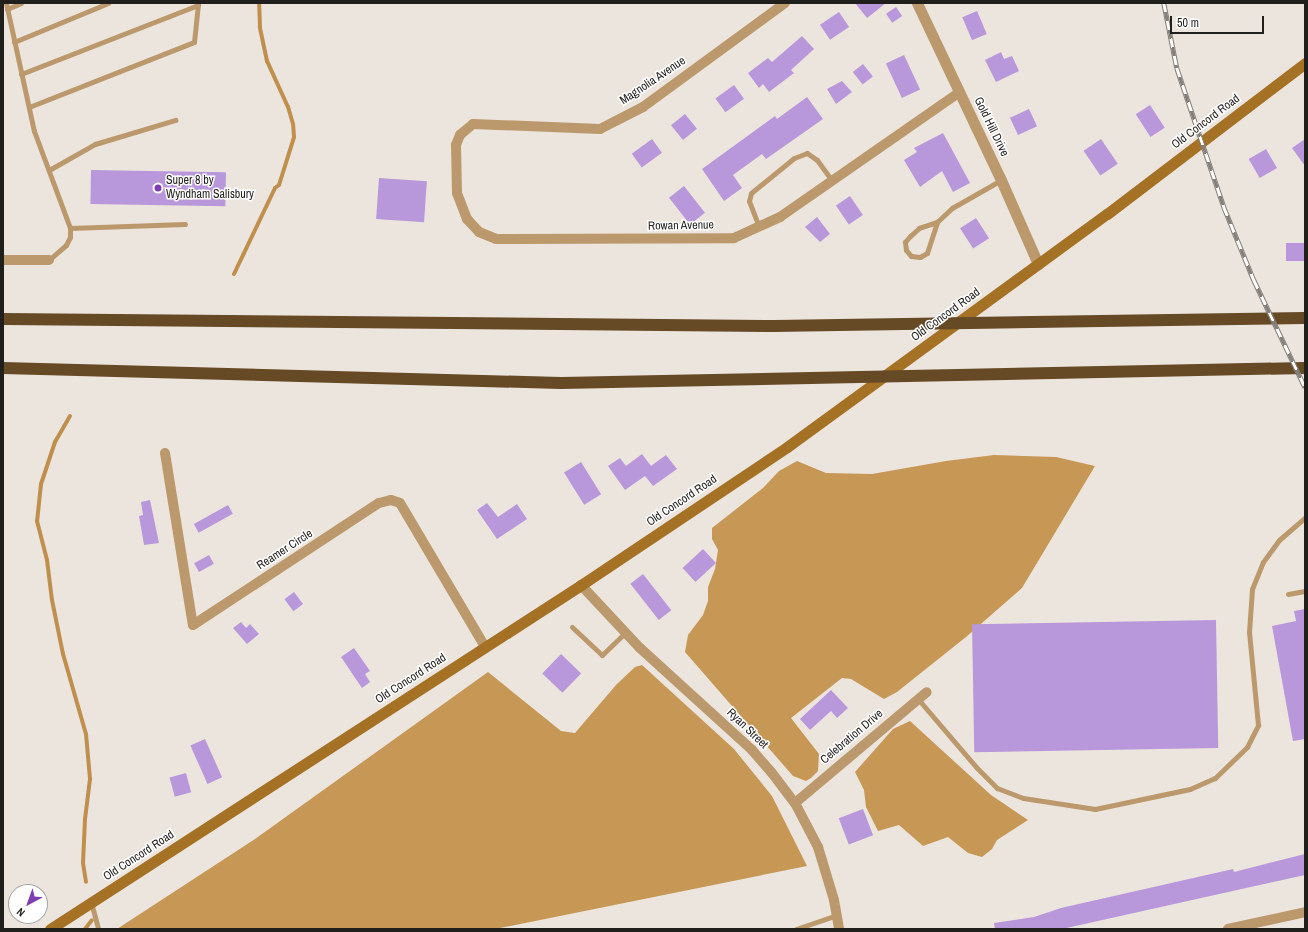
<!DOCTYPE html>
<style>
body{margin:0}
#map{position:relative;width:1308px;height:932px;overflow:hidden;background:#ece5dd;font-family:"Archivo Narrow",sans-serif}
div>[style]{position:absolute}
[style*='--x']{left:calc(var(--x)*1px);top:calc(var(--y)*1px);width:calc(var(--w)*1px);rotate:calc(var(--a)*1deg)}
.forest>*{inset:0;background:#c79755}
.stream>*{height:4px;margin:-2px;padding:0 2px;transform-origin:2px;border-radius:2px;background:#c08f4e}
.building>*{inset:0;background:#b897db;transform-origin:0 0}
.service>*{height:5px;margin:-2.5px;padding:0 2.5px;transform-origin:2.5px;border-radius:2.5px;background:#bb996c}
.minor>*{height:10px;margin:-5px;padding:0 5px;transform-origin:5px;border-radius:5px;background:#bb996c}
.tertiary>*{height:11px;margin:-5.5px;padding:0 5.5px;transform-origin:5.5px;border-radius:5.5px;background:#bb996c}
.secondary>*{height:11px;margin:-5.5px;padding:0 5.5px;transform-origin:5.5px;border-radius:5.5px;background:#a47125}
.motorway>*{height:12px;margin:-6px;padding:0 6px;transform-origin:6px;border-radius:6px;background:#654a25}
.rail>*{height:4.5px;margin-top:-2.25px;transform-origin:0;background:repeating-linear-gradient(90deg,#fff 0 9px,#837f79 0 18px);box-sizing:border-box;border-block:1px solid #837f79}
.dots>*{width:11px;height:11px;translate:-50% -50%;box-sizing:border-box;border:2px solid #fff;border-radius:50%}
span{translate:-50% -50%;white-space:nowrap;text-align:center;line-height:1.15;-webkit-text-stroke:3px #fff;paint-order:stroke}
.street-label{font-size:12px;color:#211f1c}
.poi-label{font-size:12px;color:#211f1c}
.left{translate:0 -50%;text-align:left}
.frame{position:absolute;inset:0;border:4px solid #211f1c;pointer-events:none}
.north{position:absolute;left:8px;top:884px;width:40px;height:40px;box-sizing:border-box;background:#fff;border:1px solid #a6a5a4;border-radius:50%;rotate:221deg;font-size:11px;font-weight:700;line-height:16px;text-align:center;color:#211f1c}
.north::after{content:'';display:block;margin:auto;width:14px;height:18px;background:#7e3eb2;clip-path:polygon(50% 0,100% 100%,50% 72%,0 100%)}
.scale{position:absolute;left:1170px;top:16px;width:94px;height:18px;box-sizing:border-box;border:2px solid #211f1c;border-top:0;padding-left:5px;font-size:12px;line-height:14px;white-space:nowrap;color:#211f1c;-webkit-text-stroke:3px #fff;paint-order:stroke}
</style>
<div id="map">
<div class="forest">
<i style="clip-path:polygon(994px 455px,1056px 457px,1095px 466px,1022px 588px,966px 637px,897px 692px,884px 699px,851px 679px,842px 678px,791px 718px,819px 754px,818px 771px,811px 778px,806px 781px,793px 776px,685px 652px,688px 635px,703px 615px,708px 601px,708px 587px,715px 569px,718px 550px,712px 539px,712px 528px,763px 488px,779px 471px,797px 461px,826px 473px,872px 474px,946px 461px)"></i>
<i style="clip-path:polygon(642px 665px,734px 749px,772px 796px,807px 866px,495px 929px,117px 929px,255px 839px,488px 672px,561px 731px,575px 733px,616px 685px,635px 667px)"></i>
<i style="clip-path:polygon(910px 721px,991px 795px,1028px 820px,997px 840px,992px 849px,982px 857px,968px 853px,948px 837px,923px 846px,899px 825px,878px 831px,866px 807px,864px 790px,855px 772px,893px 729px)"></i>
</div>
<div class="stream">
<i style="--x:234;--y:274;--w:95;--a:-64.5"></i>
<i style="--x:275;--y:188;--w:5;--a:-37"></i>
<i style="--x:279;--y:185;--w:50;--a:-72.6"></i>
<i style="--x:294;--y:137;--w:13;--a:-94"></i>
<i style="--x:293;--y:124;--w:18;--a:-106"></i>
<i style="--x:288;--y:107;--w:51;--a:-114.5"></i>
<i style="--x:267;--y:61;--w:35;--a:-102"></i>
<i style="--x:260;--y:27;--w:24;--a:-92"></i>
<i style="--x:70;--y:416;--w:30;--a:120"></i>
<i style="--x:55;--y:442;--w:44;--a:108.4"></i>
<i style="--x:41;--y:484;--w:37;--a:96"></i>
<i style="--x:37;--y:521;--w:40;--a:75.6"></i>
<i style="--x:47;--y:560;--w:40;--a:82.9"></i>
<i style="--x:52;--y:600;--w:55;--a:78.5"></i>
<i style="--x:63;--y:654;--w:83;--a:74"></i>
<i style="--x:86;--y:734;--w:45;--a:84.9"></i>
<i style="--x:90;--y:779;--w:40;--a:97.1"></i>
<i style="--x:85;--y:819;--w:44;--a:92.6"></i>
<i style="--x:83;--y:863;--w:19;--a:81"></i>
<i style="--x:85;--y:929;--w:11;--a:-52"></i>
</div>
<div class="building">
<i style="clip-path:polygon(855px 3px,886px 3px,867px 18px)"></i>
<i style="left:896px;top:7px;width:11px;height:12px;rotate:56deg"></i>
<i style="left:977px;top:11px;width:25px;height:16px;rotate:67deg"></i>
<i style="left:839px;top:12px;width:18px;height:23px;rotate:56deg"></i>
<i style="clip-path:polygon(802px 36px,814px 49px,791px 70px,794px 73px,769px 92px,763px 84px,759px 88px,748px 73px,768px 58px,772px 62px)"></i>
<i style="clip-path:polygon(1001px 52px,1004px 59px,1012px 56px,1019px 71px,996px 82px,985px 60px)"></i>
<i style="left:904px;top:55px;width:38px;height:20px;rotate:65deg"></i>
<i style="left:863px;top:64px;width:16px;height:13px;rotate:52deg"></i>
<i style="clip-path:polygon(842px 81px,852px 92px,836px 104px,827px 89px)"></i>
<i style="left:734px;top:85px;width:17px;height:23px;rotate:54deg"></i>
<i style="clip-path:polygon(807px 97px,823px 119px,766px 159px,762px 154px,733px 175px,742px 188px,724px 201px,702px 169px,775px 116px,777px 119px)"></i>
<i style="left:1150px;top:105px;width:27px;height:17px;rotate:57deg"></i>
<i style="left:1029px;top:109px;width:19px;height:21px;rotate:65deg"></i>
<i style="left:685px;top:114px;width:19px;height:18px;rotate:51deg"></i>
<i style="clip-path:polygon(943px 133px,970px 183px,953px 192px,942px 171px,920px 187px,904px 160px,917px 152px,914px 148px)"></i>
<i style="left:652px;top:139px;width:17px;height:25px;rotate:54deg"></i>
<i style="left:1101px;top:139px;width:30px;height:21px;rotate:56deg"></i>
<i style="clip-path:polygon(1305px 139px,1305px 166px,1292px 148px)"></i>
<i style="left:1266px;top:149px;width:22px;height:20px;rotate:60deg"></i>
<i style="left:91px;top:170px;width:135px;height:34px;rotate:1deg"></i>
<i style="left:379px;top:178px;width:48px;height:41px;rotate:4deg"></i>
<i style="left:684px;top:186px;width:34px;height:19px;rotate:52deg"></i>
<i style="left:850px;top:196px;width:23px;height:17px;rotate:56deg"></i>
<i style="clip-path:polygon(817px 217px,830px 234px,820px 242px,805px 227px)"></i>
<i style="left:976px;top:218px;width:24px;height:19px;rotate:57deg"></i>
<i style="left:1286px;top:243px;width:19px;height:18px"></i>
<i style="clip-path:polygon(642px 454px,651px 466px,666px 455px,677px 469px,653px 486px,645px 476px,625px 490px,608px 466px,620px 458px,626px 466px)"></i>
<i style="left:581px;top:462px;width:38px;height:20px;rotate:58deg"></i>
<i style="clip-path:polygon(150px 500px,159px 543px,144px 545px,139px 516px,143px 515px,141px 502px)"></i>
<i style="clip-path:polygon(487px 503px,498px 517px,517px 504px,527px 519px,497px 539px,477px 510px)"></i>
<i style="left:228px;top:505px;width:10px;height:39px;rotate:61deg"></i>
<i style="left:703px;top:549px;width:19px;height:28px;rotate:47deg"></i>
<i style="left:209px;top:555px;width:10px;height:17px;rotate:61deg"></i>
<i style="left:643px;top:574px;width:46px;height:16px;rotate:52deg"></i>
<i style="left:294px;top:592px;width:15px;height:12px;rotate:53deg"></i>
<i style="clip-path:polygon(1305px 609px,1305px 739px,1293px 741px,1272px 626px,1296px 621px,1294px 611px)"></i>
<i style="left:1216px;top:620px;width:128px;height:244px;rotate:89deg"></i>
<i style="clip-path:polygon(241px 622px,246px 628px,250px 624px,259px 634px,247px 644px,233px 628px)"></i>
<i style="clip-path:polygon(354px 648px,370px 671px,365px 674px,370px 682px,362px 688px,341px 657px)"></i>
<i style="left:561px;top:654px;width:28px;height:27px;rotate:44deg"></i>
<i style="clip-path:polygon(831px 690px,848px 708px,837px 718px,831px 711px,810px 730px,800px 719px)"></i>
<i style="left:205px;top:739px;width:42px;height:16px;rotate:66deg"></i>
<i style="left:186px;top:773px;width:20px;height:17px;rotate:75deg"></i>
<i style="left:863px;top:809px;width:28px;height:26px;rotate:69deg"></i>
<i style="clip-path:polygon(1305px 854px,1305px 875px,1062px 929px,995px 929px,994px 923px,1034px 917px,1061px 908px,1233px 869px,1234px 872px)"></i>
</div>
<div class="service">
<i style="--x:6;--y:3;--w:131;--a:77.7"></i>
<i style="--x:34;--y:131;--w:103;--a:69.6"></i>
<i style="--x:70;--y:228;--w:9;--a:90"></i>
<i style="--x:70;--y:237;--w:9;--a:117"></i>
<i style="--x:66;--y:245;--w:23;--a:139"></i>
<i style="--x:7;--y:9;--w:15;--a:-23"></i>
<i style="--x:14;--y:42;--w:102;--a:-22.5"></i>
<i style="--x:21;--y:74;--w:190;--a:-21.3"></i>
<i style="--x:29;--y:107;--w:177;--a:-21.5"></i>
<i style="--x:194;--y:42;--w:39;--a:-84"></i>
<i style="--x:49;--y:170;--w:53;--a:-29.5"></i>
<i style="--x:95;--y:144;--w:84;--a:-16.7"></i>
<i style="--x:937;--y:222;--w:19;--a:162"></i>
<i style="--x:919;--y:228;--w:12;--a:138"></i>
<i style="--x:910;--y:236;--w:8;--a:130"></i>
<i style="--x:905;--y:242;--w:8;--a:83"></i>
<i style="--x:906;--y:250;--w:8;--a:50"></i>
<i style="--x:911;--y:256;--w:9;--a:6"></i>
<i style="--x:920;--y:257;--w:8;--a:-30"></i>
<i style="--x:927;--y:253;--w:33;--a:-72"></i>
<i style="--x:937;--y:222;--w:21;--a:-43"></i>
<i style="--x:952;--y:208;--w:56;--a:-29.7"></i>
<i style="--x:759;--y:227;--w:28;--a:-111"></i>
<i style="--x:749;--y:201;--w:8;--a:-76"></i>
<i style="--x:751;--y:193;--w:55;--a:-39.1"></i>
<i style="--x:794;--y:158;--w:14;--a:-21"></i>
<i style="--x:807;--y:153;--w:12;--a:35"></i>
<i style="--x:817;--y:160;--w:26;--a:54"></i>
<i style="--x:70;--y:228;--w:115;--a:-2"></i>
<i style="--x:1288;--y:594;--w:17;--a:-10"></i>
<i style="--x:572;--y:627;--w:41;--a:43"></i>
<i style="--x:602;--y:655;--w:32;--a:-44"></i>
<i style="--x:918;--y:699;--w:89;--a:49.5"></i>
<i style="--x:976;--y:767;--w:30;--a:45"></i>
<i style="--x:997;--y:788;--w:28;--a:21"></i>
<i style="--x:1023;--y:798;--w:73;--a:8.7"></i>
<i style="--x:1095;--y:809;--w:97;--a:-11.9"></i>
<i style="--x:1190;--y:789;--w:27;--a:-24"></i>
<i style="--x:1215;--y:778;--w:45;--a:-44.1"></i>
<i style="--x:1247;--y:747;--w:25;--a:-63"></i>
<i style="--x:1258;--y:725;--w:93;--a:-95.5"></i>
<i style="--x:1249;--y:632;--w:43;--a:-86"></i>
<i style="--x:1252;--y:589;--w:29;--a:-68"></i>
<i style="--x:1263;--y:562;--w:27;--a:-54"></i>
<i style="--x:1279;--y:540;--w:35;--a:-41"></i>
<i style="--x:91;--y:902;--w:28;--a:75"></i>
<i style="--x:796;--y:929;--w:43;--a:-18.9"></i>
</div>
<div class="minor">
<i style="--x:785;--y:3;--w:176;--a:143.8"></i>
<i style="--x:643;--y:107;--w:48;--a:152.9"></i>
<i style="--x:600;--y:129;--w:127;--a:-177.7"></i>
<i style="--x:473;--y:124;--w:17;--a:140"></i>
<i style="--x:460;--y:135;--w:11;--a:112"></i>
<i style="--x:456;--y:145;--w:48;--a:88.8"></i>
<i style="--x:457;--y:193;--w:28;--a:69"></i>
<i style="--x:467;--y:219;--w:18;--a:47"></i>
<i style="--x:479;--y:232;--w:18;--a:22"></i>
<i style="--x:496;--y:239;--w:238;--a:-0.2"></i>
<i style="--x:734;--y:238;--w:51;--a:-24.5"></i>
<i style="--x:780;--y:217;--w:219;--a:-34.8"></i>
<i style="--x:3;--y:260;--w:46;--a:0"></i>
<i style="--x:165;--y:453;--w:174;--a:80.8"></i>
<i style="--x:193;--y:625;--w:222;--a:-33.3"></i>
<i style="--x:379;--y:503;--w:12;--a:-14"></i>
<i style="--x:391;--y:500;--w:9;--a:18"></i>
<i style="--x:400;--y:503;--w:167;--a:59.4"></i>
<i style="--x:581;--y:585;--w:86;--a:46.9"></i>
<i style="--x:640;--y:648;--w:151;--a:42.3"></i>
<i style="--x:752;--y:750;--w:30;--a:49"></i>
<i style="--x:772;--y:773;--w:38;--a:53"></i>
<i style="--x:795;--y:803;--w:50;--a:62.4"></i>
<i style="--x:818;--y:847;--w:55;--a:73.2"></i>
<i style="--x:834;--y:900;--w:29;--a:80"></i>
<i style="--x:795;--y:803;--w:172;--a:-40.1"></i>
<i style="--x:1228;--y:929;--w:79;--a:-12.4"></i>
</div>
<div class="tertiary">
<i style="--x:917;--y:3;--w:196;--a:64.6"></i>
<i style="--x:1001;--y:180;--w:92;--a:66.2"></i>
</div>
<div class="secondary">
<i style="--x:50;--y:929;--w:633;--a:-32.94"></i>
<i style="--x:581;--y:585;--w:248;--a:-33.8"></i>
<i style="--x:787;--y:447;--w:396;--a:-36.1"></i>
<i style="--x:1107;--y:214;--w:249;--a:-37.3"></i>
</div>
<div class="motorway">
<i style="--x:3;--y:319;--w:771;--a:0.52"></i>
<i style="--x:774;--y:326;--w:531;--a:-0.86"></i>
<i style="--x:3;--y:368;--w:558;--a:1.54"></i>
<i style="--x:561;--y:383;--w:744;--a:-1.16"></i>
</div>
<div class="rail">
<i style="--x:1164;--y:3;--w:66;--a:78.7"></i>
<i style="--x:1177;--y:68;--w:147;--a:71.3"></i>
<i style="--x:1224;--y:207;--w:79;--a:67.7"></i>
<i style="--x:1254;--y:280;--w:119;--a:64.5"></i>
</div>
<div class="dots">
<i style="left:158px;top:188px;background:#7e3eb2"></i>
</div>
<div class="street-label">
<span style="left:653px;top:81px;rotate:-34deg">Magnolia Avenue</span>
<span style="left:1206px;top:122px;rotate:-37deg">Old Concord Road</span>
<span style="left:991px;top:127px;rotate:64deg">Gold Hill Drive</span>
<span style="left:681px;top:226px;rotate:-1deg">Rowan Avenue</span>
<span style="left:946px;top:315px;rotate:-36deg">Old Concord Road</span>
<span style="left:682px;top:501px;rotate:-34deg">Old Concord Road</span>
<span style="left:285px;top:550px;rotate:-33deg">Reamer Circle</span>
<span style="left:411px;top:679px;rotate:-33deg">Old Concord Road</span>
<span style="left:747px;top:729px;rotate:44deg">Ryan Street</span>
<span style="left:852px;top:737px;rotate:-40deg">Celebration Drive</span>
<span style="left:139px;top:856px;rotate:-33deg">Old Concord Road</span>
</div>
<div class="poi-label">
<span class="left" style="left:166px;top:188px">Super 8 by<br>Wyndham Salisbury</span>
</div>
<div class="frame"></div>
<div class="north">N</div>
<div class="scale">50 m</div>
</div>
